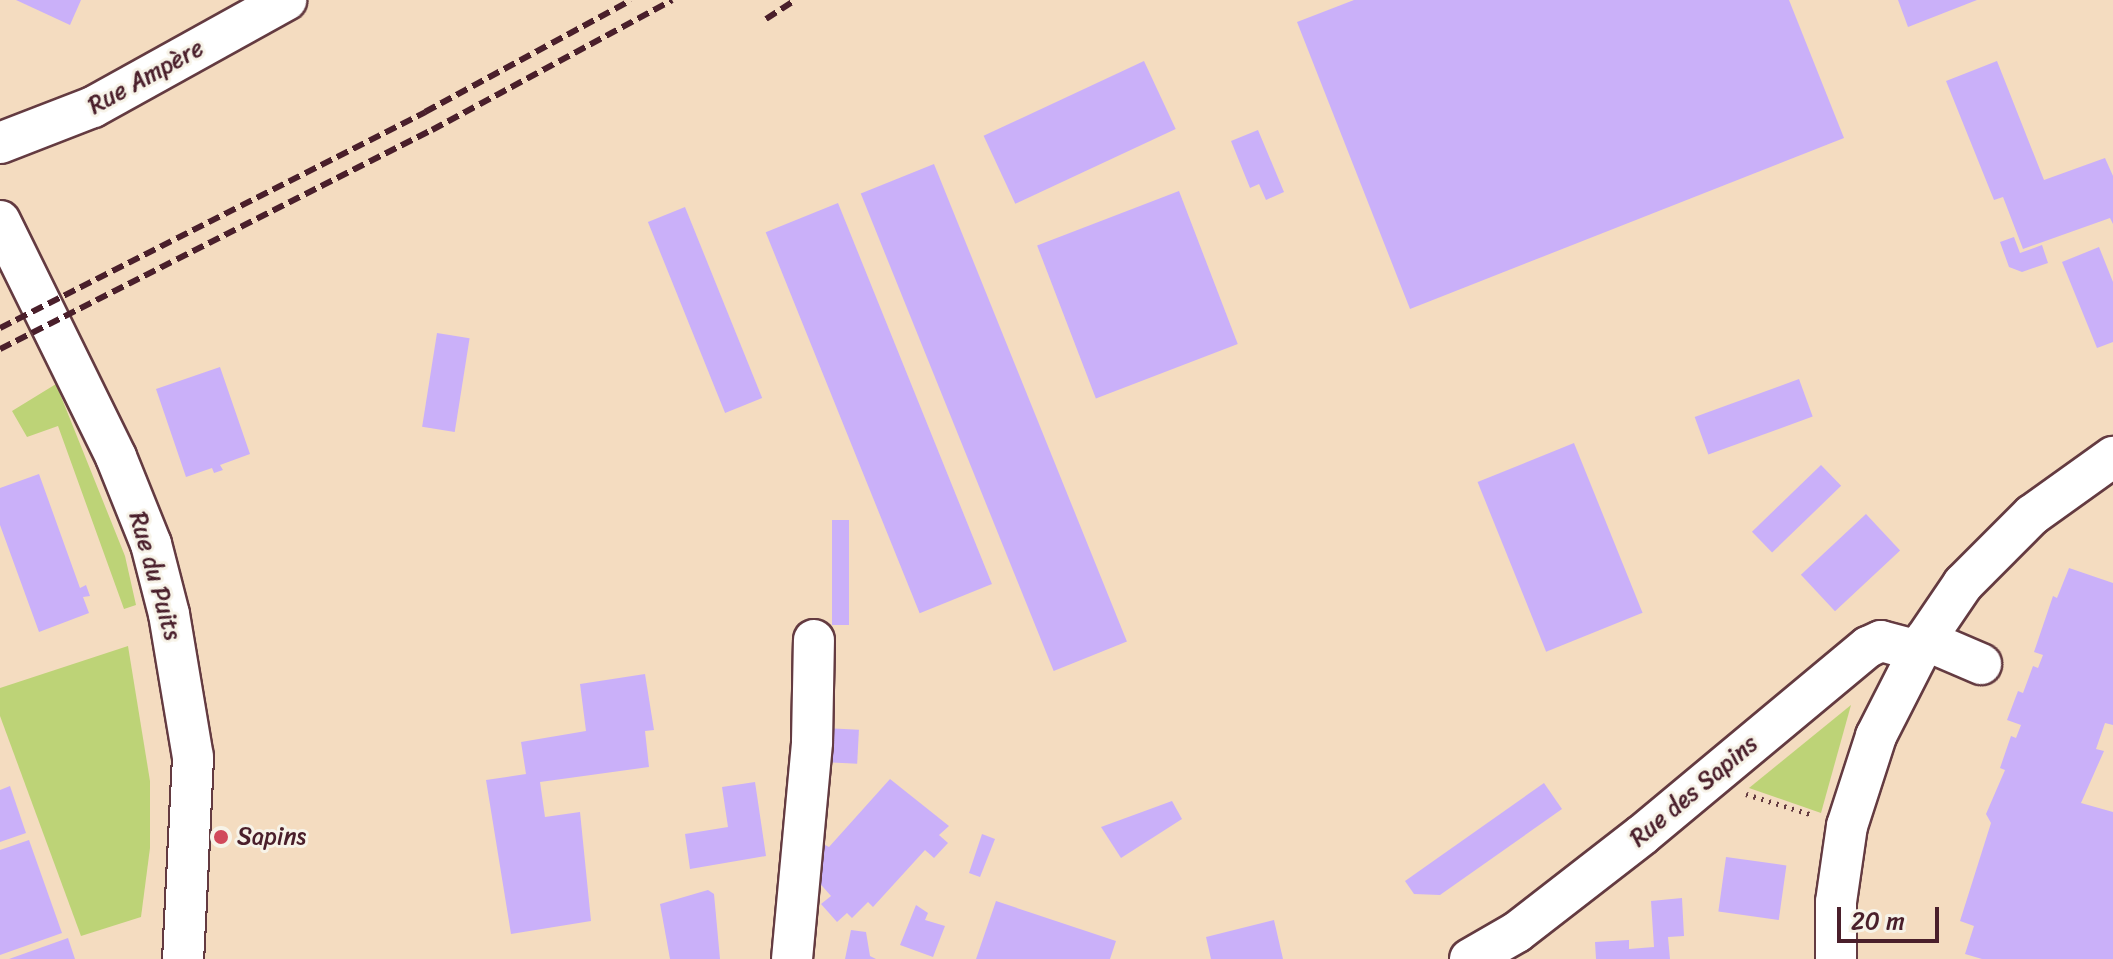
<!DOCTYPE html>
<meta charset="utf-8">
<style>
body{margin:0}
#map{position:relative;width:2113px;height:959px;overflow:hidden;background:#f4dcc0;font-family:Sriracha,sans-serif}
div>[style]{position:absolute}
[style*='--x']{left:calc(var(--x)*1px);top:calc(var(--y)*1px);width:calc(var(--w)*1px);rotate:calc(var(--a)*1deg)}
.green>*{inset:0;background:#bdd377}
.building>*{inset:0;background:#cab0f9;transform-origin:0 0}
.path>*{height:5px;margin-top:-2.5px;transform-origin:0;background:repeating-linear-gradient(90deg,#643b41 0 2px,transparent 0 8px)}
.roads{filter:drop-shadow(2px 0 #643b41) drop-shadow(-2px 0 #643b41) drop-shadow(0 2px #643b41) drop-shadow(0 -2px #643b41)}
.minor>*{height:40px;margin:-20px;padding:0 20px;transform-origin:20px;border-radius:20px;background:#fff}
.rail>*{height:6px;margin-top:-3px;transform-origin:0;background:repeating-linear-gradient(90deg,#4a1f2b 0 12px,transparent 0 18px)}
.dots>*{width:22px;height:22px;translate:-50% -50%;box-sizing:border-box;border:4px solid #f7f3e8;border-radius:50%}
span{translate:-50% -50%;white-space:nowrap;text-align:center;line-height:1.15;-webkit-text-stroke:6px #f7f3e8;paint-order:stroke}
.street-label{font-size:24px;color:#4a1f2b}
.poi-label{font-size:24px;color:#4a1f2b}
.left{translate:0 -50%;text-align:left}
.scale{position:absolute;left:1837px;top:907px;width:102px;height:36px;box-sizing:border-box;border:4px solid #4a1f2b;border-top:0;padding-left:10px;font-size:24px;line-height:28px;white-space:nowrap;color:#4a1f2b;-webkit-text-stroke:6px #f7f3e8;paint-order:stroke}
</style>
<div id="map">
<div class="green">
<i style="clip-path:polygon(56px 384px,125px 556px,136px 605px,124px 609px,58px 426px,27px 437px,12px 411px)"></i>
<i style="clip-path:polygon(128px 646px,150px 781px,150px 848px,141px 917px,81px 936px,0 716px,0 688px)"></i>
<i style="clip-path:polygon(1851px 705px,1821px 813px,1749px 788px)"></i>
</div>
<div class="building">
<i style="clip-path:polygon(16px 0,81px 0,70px 25px)"></i>
<i style="clip-path:polygon(1354px 0,1789px 0,1844px 138px,1410px 309px,1297px 22px)"></i>
<i style="clip-path:polygon(1898px 0,1977px 0,1908px 27px)"></i>
<i style="left:1144px;top:61px;width:75px;height:177px;rotate:65deg"></i>
<i style="clip-path:polygon(1997px 61px,2044px 180px,2105px 158px,2113px 176px,2113px 224px,2110px 218px,2023px 249px,2003px 197px,1994px 200px,1946px 81px)"></i>
<i style="clip-path:polygon(1258px 130px,1284px 192px,1266px 200px,1259px 184px,1250px 188px,1231px 141px)"></i>
<i style="left:934px;top:164px;width:515px;height:79px;rotate:68deg"></i>
<i style="left:1179px;top:191px;width:164px;height:152px;rotate:69deg"></i>
<i style="left:838px;top:203px;width:411px;height:78px;rotate:68deg"></i>
<i style="left:685px;top:207px;width:206px;height:40px;rotate:68deg"></i>
<i style="clip-path:polygon(2014px 237px,2020px 253px,2042px 245px,2048px 263px,2022px 272px,2009px 267px,2000px 242px)"></i>
<i style="clip-path:polygon(2099px 247px,2113px 282px,2113px 342px,2097px 348px,2062px 262px)"></i>
<i style="left:437px;top:333px;width:33px;height:95px;rotate:9deg"></i>
<i style="clip-path:polygon(220px 367px,250px 454px,220px 465px,223px 470px,214px 473px,212px 468px,186px 477px,156px 389px)"></i>
<i style="left:1799px;top:379px;width:40px;height:111px;rotate:70deg"></i>
<i style="left:1574px;top:443px;width:183px;height:104px;rotate:68deg"></i>
<i style="left:1821px;top:465px;width:29px;height:96px;rotate:46deg"></i>
<i style="clip-path:polygon(39px 474px,80px 588px,86px 585px,90px 596px,83px 597px,89px 613px,39px 632px,0 525px,0 488px)"></i>
<i style="left:1866px;top:514px;width:50px;height:89px;rotate:47deg"></i>
<i style="left:832px;top:520px;width:17px;height:105px"></i>
<i style="clip-path:polygon(2069px 568px,2113px 583px,2113px 725px,2105px 723px,2096px 749px,2104px 751px,2081px 803px,2113px 812px,2113px 959px,1982px 959px,1965px 954px,1974px 926px,1960px 921px,1991px 823px,1986px 814px,2005px 770px,2000px 768px,2011px 736px,2016px 738px,2021px 725px,2007px 720px,2018px 691px,2023px 693px,2033px 666px,2038px 668px,2043px 655px,2034px 652px,2053px 596px,2057px 598px)"></i>
<i style="clip-path:polygon(645px 674px,654px 730px,645px 731px,649px 767px,540px 782px,545px 817px,580px 812px,591px 921px,511px 934px,486px 780px,526px 774px,521px 742px,586px 731px,580px 684px)"></i>
<i style="left:824px;top:728px;width:35px;height:34px;rotate:3deg"></i>
<i style="clip-path:polygon(890px 779px,949px 826px,939px 835px,948px 843px,934px 858px,925px 850px,873px 907px,868px 902px,852px 918px,847px 913px,837px 922px,821px 904px,831px 896px,808px 870px,813px 839px,829px 847px)"></i>
<i style="clip-path:polygon(755px 782px,766px 856px,690px 869px,685px 834px,728px 827px,722px 787px)"></i>
<i style="clip-path:polygon(1544px 783px,1562px 809px,1440px 895px,1414px 894px,1405px 881px)"></i>
<i style="clip-path:polygon(10px 786px,26px 833px,0 842px,0 790px)"></i>
<i style="clip-path:polygon(1172px 801px,1182px 819px,1121px 858px,1101px 827px)"></i>
<i style="clip-path:polygon(982px 834px,995px 839px,980px 877px,969px 873px)"></i>
<i style="clip-path:polygon(29px 840px,62px 933px,0 955px,0 850px)"></i>
<i style="left:1726px;top:857px;width:61px;height:55px;rotate:8deg"></i>
<i style="clip-path:polygon(708px 890px,714px 894px,720px 959px,670px 959px,660px 904px)"></i>
<i style="clip-path:polygon(1682px 898px,1684px 936px,1668px 937px,1670px 959px,1596px 959px,1595px 942px,1629px 940px,1629px 949px,1654px 947px,1651px 901px)"></i>
<i style="clip-path:polygon(996px 901px,1116px 941px,1110px 959px,976px 959px)"></i>
<i style="clip-path:polygon(916px 905px,928px 913px,925px 920px,945px 926px,933px 957px,900px 945px)"></i>
<i style="clip-path:polygon(1274px 920px,1283px 959px,1211px 959px,1206px 937px)"></i>
<i style="clip-path:polygon(851px 930px,866px 932px,870px 956px,876px 959px,845px 959px)"></i>
<i style="clip-path:polygon(68px 938px,75px 959px,9px 959px)"></i>
</div>
<div class="path">
<i style="--x:1746;--y:794;--w:70;--a:17.4"></i>
</div>
<div class="roads">
<div class="minor">
<i style="--x:0;--y:143;--w:100;--a:-21.2"></i>
<i style="--x:93;--y:107;--w:221;--a:-29"></i>
<i style="--x:0;--y:221;--w:263;--a:63.8"></i>
<i style="--x:116;--y:457;--w:94;--a:68.1"></i>
<i style="--x:151;--y:544;--w:72;--a:75.6"></i>
<i style="--x:169;--y:614;--w:145;--a:80.5"></i>
<i style="--x:193;--y:757;--w:202;--a:92.8"></i>
<i style="--x:1925;--y:640;--w:61;--a:23.2"></i>
<i style="--x:792;--y:959;--w:218;--a:-84.7"></i>
<i style="--x:812;--y:742;--w:102;--a:-88.9"></i>
<i style="--x:1470;--y:959;--w:54;--a:-29.9"></i>
<i style="--x:1517;--y:932;--w:158;--a:-37.8"></i>
<i style="--x:1642;--y:835;--w:294;--a:-39.8"></i>
<i style="--x:1868;--y:647;--w:14;--a:-25"></i>
<i style="--x:1881;--y:641;--w:39;--a:15"></i>
<i style="--x:1836;--y:959;--w:57;--a:-90"></i>
<i style="--x:1836;--y:902;--w:77;--a:-81.8"></i>
<i style="--x:1847;--y:826;--w:95;--a:-72.1"></i>
<i style="--x:1876;--y:736;--w:108;--a:-63"></i>
<i style="--x:1925;--y:640;--w:68;--a:-55.8"></i>
<i style="--x:1963;--y:584;--w:98;--a:-45"></i>
<i style="--x:2032;--y:515;--w:100;--a:-35.6"></i>
</div>
</div>
<div class="rail">
<i style="--x:766;--y:19;--w:35;--a:-33"></i>
<i style="--x:0;--y:328;--w:477;--a:-26.9"></i>
<i style="--x:425;--y:112;--w:234;--a:-28.5"></i>
<i style="--x:0;--y:349;--w:484;--a:-26.9"></i>
<i style="--x:432;--y:130;--w:273;--a:-28.4"></i>
</div>
<div class="dots">
<i style="left:221px;top:837px;background:#d1495b"></i>
</div>
<div class="street-label">
<span style="left:146px;top:77px;rotate:-29deg">Rue Ampère</span>
<span style="left:155px;top:576px;rotate:74deg">Rue du Puits</span>
<span style="left:1694px;top:791px;rotate:-40deg">Rue des Sapins</span>
</div>
<div class="poi-label">
<span class="left" style="left:237px;top:837px">Sapins</span>
</div>
<div class="scale">20 m</div>
</div>
